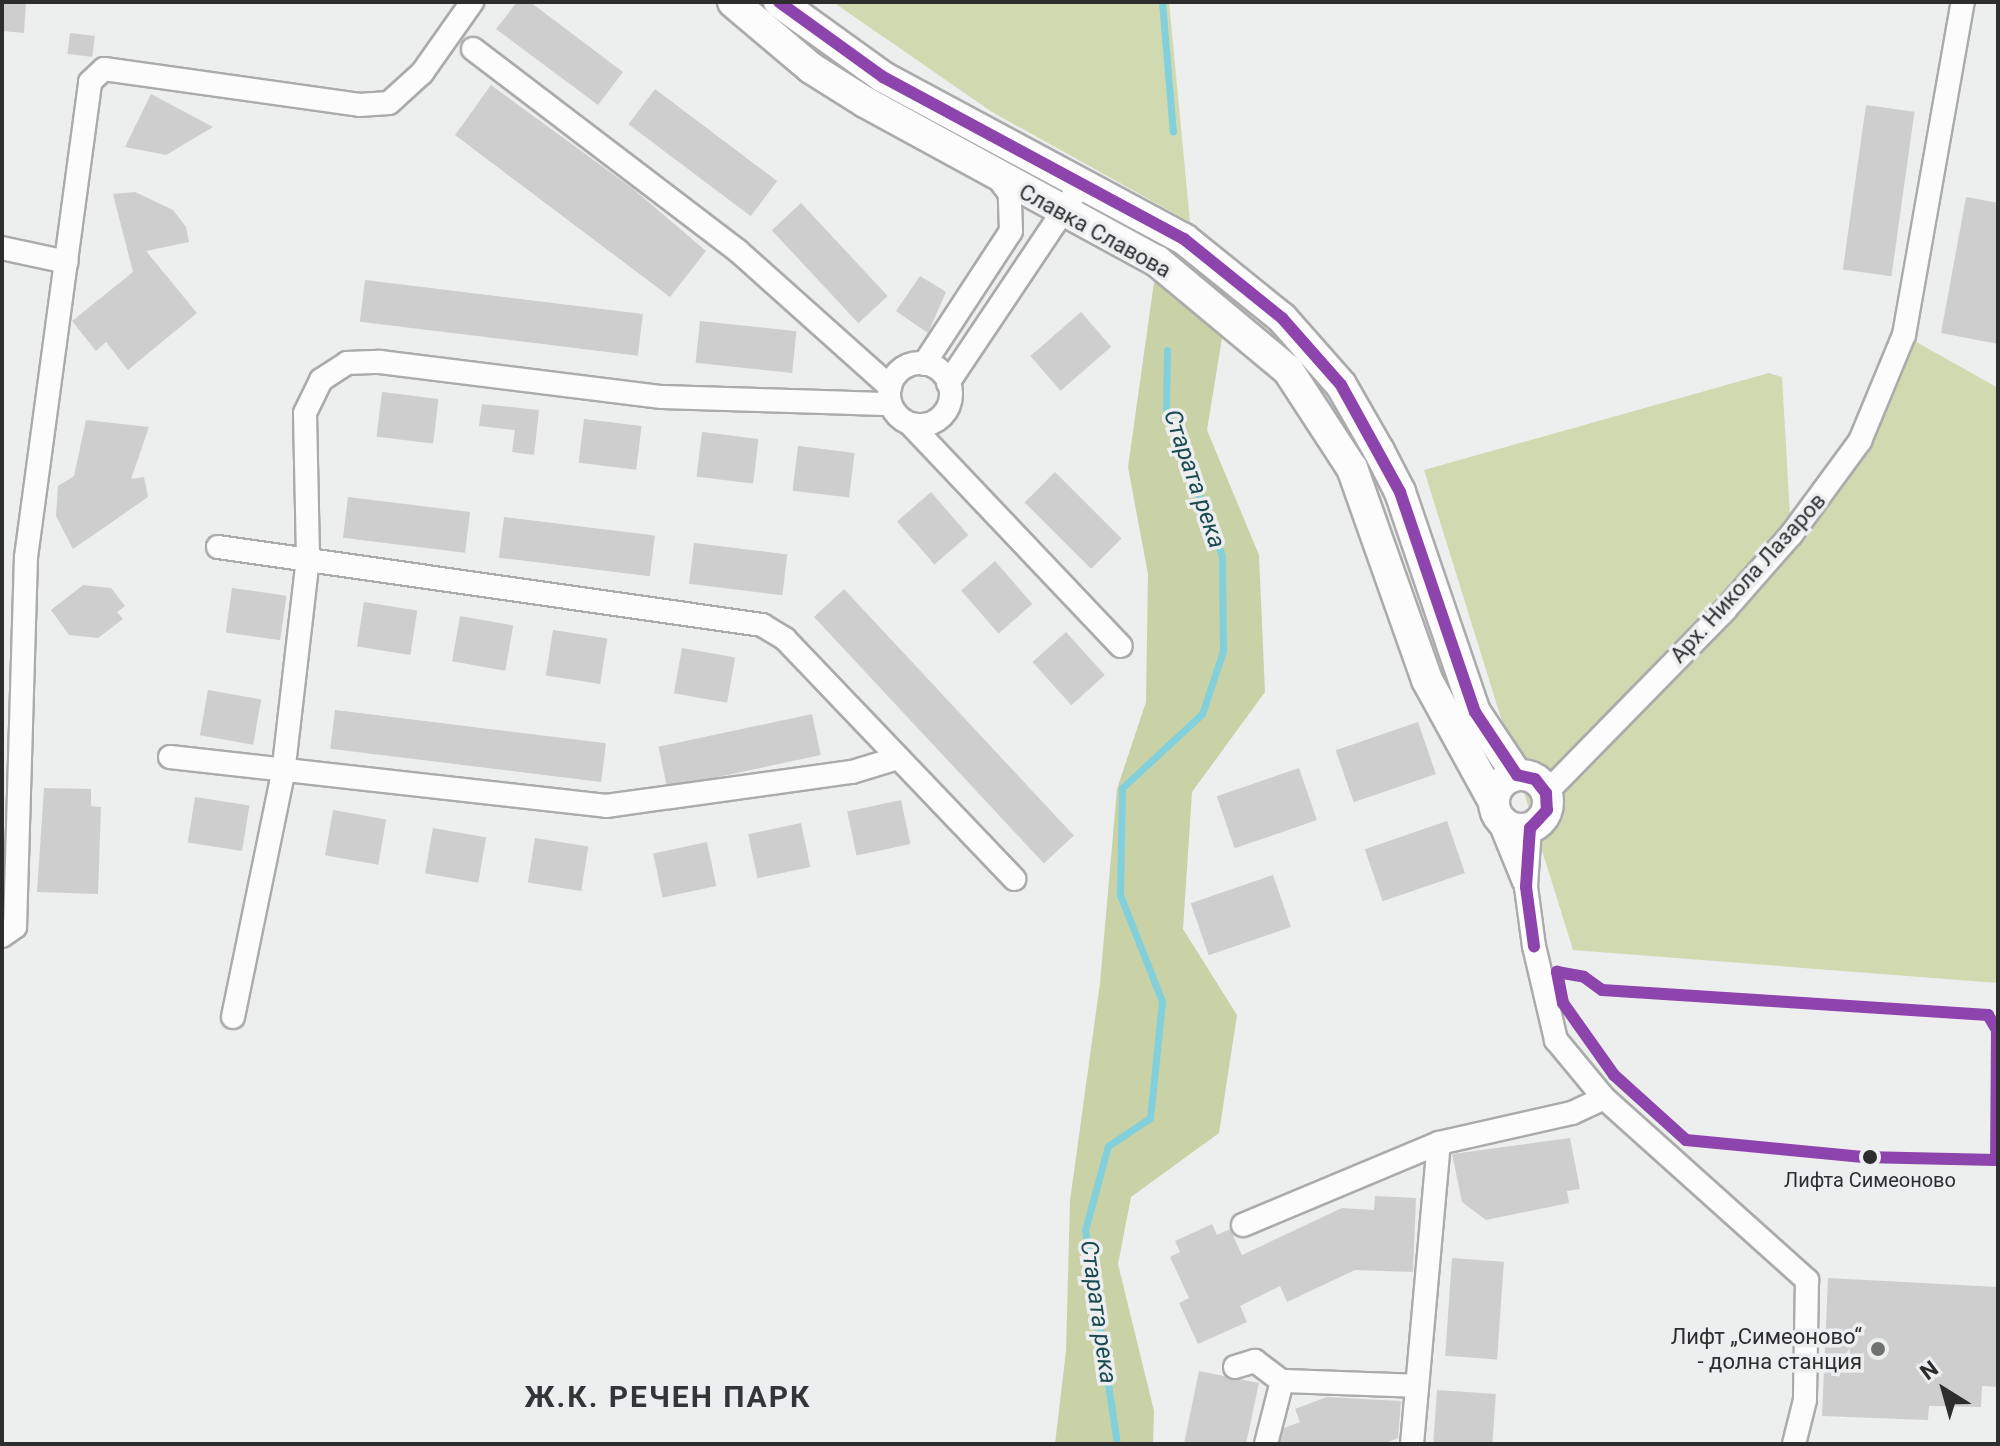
<!DOCTYPE html>
<meta charset="utf-8">
<style>
body{margin:0}
#map{position:relative;width:2000px;height:1446px;overflow:hidden;background:#edeeee;font-family:Roboto,sans-serif}
div>[style]{position:absolute}
[style*='--x']{left:calc(var(--x)*1px);top:calc(var(--y)*1px);width:calc(var(--w)*1px);rotate:calc(var(--a)*1deg)}
.green>*{inset:0;background:#d1d9b1}
.forest>*{inset:0;background:#c9d1a7}
.stream>*{height:7px;margin:-3.5px;padding:0 3.5px;transform-origin:3.5px;border-radius:3.5px;background:#82d0db}
.building>*{inset:0;background:#cececf;transform-origin:0 0}
.roads{filter:drop-shadow(2px 0 #ababab) drop-shadow(-2px 0 #ababab) drop-shadow(0 2px #ababab) drop-shadow(0 -2px #ababab)}
.street>*{height:22px;margin:-11px;padding:0 11px;transform-origin:11px;border-radius:11px;background:#fcfcfc}
.street>.ring{margin:-11px;padding:0;box-sizing:content-box;background:none;border:22px solid #fcfcfc;border-radius:50%}
.secondary>*{height:30px;margin:-15px;padding:0 15px;transform-origin:15px;border-radius:15px;background:#fcfcfc}
.secondary>.ring{margin:-15px;padding:0;box-sizing:content-box;background:none;border:30px solid #fcfcfc;border-radius:50%}
.bus-1>*{height:12px;margin:-6px;padding:0 6px;transform-origin:6px;border-radius:6px;background:#8e44ad}
.dots>*{width:22px;height:22px;translate:-50% -50%;box-sizing:border-box;border:4px solid #eceeef;border-radius:50%}
span{translate:-50% -50%;white-space:nowrap;text-align:center;line-height:1.15;-webkit-text-stroke:7px #eceeef;paint-order:stroke}
.bus-label{font-size:20px;color:#2d2d2e}
.street-label{font-size:22px;color:#2d2d2e}
.poi-label{font-size:22px;color:#2d2d2e}
.right{translate:-100% -50%;text-align:right}
.water-label{font-size:24px;color:#194a51;font-style:italic}
.district-label{font-size:30px;color:#343536;font-weight:700;letter-spacing:2px}
.frame{position:absolute;inset:0;border:4px solid #2d2d2e;pointer-events:none}
.north{position:absolute;left:1904px;top:1350px;width:80px;height:80px;-webkit-text-stroke:6px #eceeef;paint-order:stroke;rotate:323deg;font-size:22px;font-weight:700;line-height:32px;text-align:center;color:#2d2d2e}
.north::after{content:'';display:block;margin:auto;width:28px;height:36px;background:#2d2d2e;clip-path:polygon(50% 0,100% 100%,50% 72%,0 100%)}
</style>
<div id="map">
<div class="green">
<i style="clip-path:polygon(833px 2px,1169px 2px,1190px 222px,992px 112px)"></i>
<i style="clip-path:polygon(1904px 335px,1998px 388px,1998px 983px,1573px 950px,1424px 470px,1769px 373px,1782px 377px,1791px 533px,1827px 489px)"></i>
</div>
<div class="forest">
<i style="clip-path:polygon(1157px 261px,1226px 313px,1207px 430px,1259px 555px,1265px 692px,1192px 792px,1183px 929px,1237px 1015px,1219px 1133px,1131px 1197px,1118px 1264px,1154px 1411px,1153px 1444px,1055px 1444px,1066px 1351px,1070px 1201px,1100px 983px,1117px 789px,1146px 702px,1148px 574px,1128px 467px)"></i>
</div>
<div class="stream">
<i style="--x:1162;--y:2;--w:130;--a:85.2"></i>
<i style="--x:1117;--y:1444;--w:216;--a:-98.5"></i>
<i style="--x:1085;--y:1230;--w:87;--a:-74.7"></i>
<i style="--x:1108;--y:1146;--w:50;--a:-33.7"></i>
<i style="--x:1150;--y:1118;--w:118;--a:-84.1"></i>
<i style="--x:1162;--y:1001;--w:114;--a:-111.6"></i>
<i style="--x:1120;--y:895;--w:107;--a:-88.9"></i>
<i style="--x:1122;--y:788;--w:109;--a:-42.8"></i>
<i style="--x:1202;--y:714;--w:66;--a:-71.6"></i>
<i style="--x:1223;--y:651;--w:95;--a:-90.6"></i>
<i style="--x:1222;--y:556;--w:157;--a:-110.9"></i>
<i style="--x:1166;--y:409;--w:59;--a:-89"></i>
</div>
<div class="building">
<i style="clip-path:polygon(2px 2px,26px 2px,24px 33px,2px 31px)"></i>
<i style="clip-path:polygon(517px 2px,530px 2px,623px 72px,598px 105px,496px 29px)"></i>
<i style="left:70px;top:33px;width:25px;height:21px;rotate:7deg"></i>
<i style="clip-path:polygon(491px 85px,632px 188px,706px 251px,670px 297px,455px 135px)"></i>
<i style="left:655px;top:89px;width:153px;height:44px;rotate:37deg"></i>
<i style="clip-path:polygon(151px 94px,213px 127px,166px 155px,125px 147px)"></i>
<i style="left:1866px;top:105px;width:49px;height:166px;rotate:8deg"></i>
<i style="clip-path:polygon(135px 192px,173px 210px,186px 227px,189px 242px,146px 251px,197px 313px,128px 370px,106px 342px,96px 351px,72px 321px,133px 272px,113px 194px)"></i>
<i style="clip-path:polygon(1966px 197px,1998px 203px,1998px 344px,1941px 333px)"></i>
<i style="left:801px;top:203px;width:127px;height:40px;rotate:47deg"></i>
<i style="clip-path:polygon(920px 276px,946px 292px,928px 333px,896px 311px)"></i>
<i style="left:365px;top:280px;width:280px;height:42px;rotate:7deg"></i>
<i style="left:1081px;top:312px;width:46px;height:67px;rotate:49deg"></i>
<i style="left:700px;top:321px;width:97px;height:42px;rotate:6deg"></i>
<i style="left:382px;top:392px;width:57px;height:45px;rotate:7deg"></i>
<i style="clip-path:polygon(482px 404px,539px 410px,534px 455px,512px 452px,515px 430px,479px 426px)"></i>
<i style="left:584px;top:419px;width:58px;height:44px;rotate:7deg"></i>
<i style="clip-path:polygon(86px 420px,149px 427px,131px 479px,144px 477px,148px 497px,73px 549px,56px 516px,58px 486px,74px 476px)"></i>
<i style="left:702px;top:432px;width:57px;height:45px;rotate:7deg"></i>
<i style="left:798px;top:446px;width:57px;height:45px;rotate:7deg"></i>
<i style="left:1055px;top:472px;width:94px;height:43px;rotate:45deg"></i>
<i style="left:931px;top:492px;width:57px;height:45px;rotate:49deg"></i>
<i style="left:348px;top:497px;width:123px;height:41px;rotate:7deg"></i>
<i style="left:504px;top:517px;width:152px;height:41px;rotate:7deg"></i>
<i style="left:694px;top:543px;width:94px;height:41px;rotate:7deg"></i>
<i style="left:995px;top:561px;width:57px;height:45px;rotate:49deg"></i>
<i style="clip-path:polygon(83px 585px,111px 588px,125px 606px,117px 612px,123px 619px,98px 638px,69px 635px,51px 610px)"></i>
<i style="left:232px;top:588px;width:55px;height:45px;rotate:8deg"></i>
<i style="left:844px;top:589px;width:337px;height:41px;rotate:47deg"></i>
<i style="left:364px;top:602px;width:54px;height:45px;rotate:9deg"></i>
<i style="left:460px;top:616px;width:54px;height:46px;rotate:10deg"></i>
<i style="left:553px;top:630px;width:55px;height:46px;rotate:9deg"></i>
<i style="left:1066px;top:632px;width:58px;height:45px;rotate:48deg"></i>
<i style="left:682px;top:648px;width:54px;height:46px;rotate:10deg"></i>
<i style="left:208px;top:690px;width:54px;height:46px;rotate:10deg"></i>
<i style="left:335px;top:710px;width:273px;height:39px;rotate:7deg"></i>
<i style="left:812px;top:714px;width:42px;height:157px;rotate:78deg"></i>
<i style="left:1418px;top:722px;width:55px;height:87px;rotate:71deg"></i>
<i style="left:1299px;top:768px;width:55px;height:87px;rotate:71deg"></i>
<i style="clip-path:polygon(44px 788px,91px 789px,91px 806px,101px 807px,98px 894px,37px 892px)"></i>
<i style="left:195px;top:797px;width:55px;height:46px;rotate:9deg"></i>
<i style="left:901px;top:800px;width:45px;height:55px;rotate:78deg"></i>
<i style="left:333px;top:810px;width:54px;height:46px;rotate:10deg"></i>
<i style="left:1447px;top:821px;width:55px;height:87px;rotate:71deg"></i>
<i style="left:801px;top:823px;width:45px;height:54px;rotate:78deg"></i>
<i style="left:433px;top:828px;width:54px;height:46px;rotate:10deg"></i>
<i style="left:535px;top:838px;width:54px;height:45px;rotate:9deg"></i>
<i style="left:707px;top:842px;width:45px;height:55px;rotate:78deg"></i>
<i style="left:1273px;top:875px;width:55px;height:87px;rotate:71deg"></i>
<i style="clip-path:polygon(1570px 1138px,1580px 1189px,1567px 1191px,1569px 1203px,1486px 1220px,1462px 1202px,1452px 1154px)"></i>
<i style="clip-path:polygon(1375px 1196px,1416px 1198px,1413px 1272px,1355px 1270px,1287px 1302px,1280px 1286px,1240px 1306px,1247px 1322px,1198px 1344px,1179px 1303px,1189px 1298px,1170px 1257px,1180px 1252px,1175px 1241px,1212px 1224px,1217px 1235px,1230px 1229px,1242px 1255px,1342px 1208px,1374px 1210px)"></i>
<i style="left:1452px;top:1258px;width:52px;height:98px;rotate:4deg"></i>
<i style="clip-path:polygon(1828px 1278px,1998px 1287px,1998px 1387px,1982px 1386px,1981px 1407px,1929px 1406px,1928px 1420px,1822px 1416px)"></i>
<i style="clip-path:polygon(1199px 1371px,1259px 1383px,1246px 1444px,1184px 1444px)"></i>
<i style="left:1437px;top:1390px;width:59px;height:54px;rotate:4deg"></i>
<i style="clip-path:polygon(1327px 1397px,1401px 1401px,1398px 1438px,1384px 1444px,1280px 1444px,1284px 1428px,1300px 1422px,1295px 1409px)"></i>
</div>
<div class="roads">
<div class="street">
<i style="--x:473;--y:49;--w:333;--a:37.3"></i>
<i style="--x:738;--y:251;--w:204;--a:41.8"></i>
<i style="--x:2;--y:248;--w:66;--a:12.2"></i>
<i class="ring" style="left:889px;top:363px;width:40px;height:40px"></i>
<i style="--x:924;--y:364;--w:159;--a:-56.8"></i>
<i style="--x:1011;--y:231;--w:37;--a:-92"></i>
<i style="--x:1010;--y:194;--w:21;--a:-127"></i>
<i style="--x:948;--y:383;--w:239;--a:-56.2"></i>
<i style="--x:910;--y:424;--w:306;--a:46.5"></i>
<i style="--x:218;--y:547;--w:550;--a:8.16"></i>
<i style="--x:762;--y:625;--w:27;--a:31"></i>
<i style="--x:785;--y:639;--w:332;--a:46.3"></i>
<i style="--x:170;--y:757;--w:439;--a:6.4"></i>
<i style="--x:606;--y:806;--w:248;--a:-7.9"></i>
<i style="--x:852;--y:772;--w:48;--a:-16.9"></i>
<i style="--x:1546;--y:793;--w:256;--a:-45.6"></i>
<i style="--x:1725;--y:610;--w:100;--a:-48.7"></i>
<i style="--x:1791;--y:535;--w:117;--a:-53.7"></i>
<i style="--x:1860;--y:441;--w:115;--a:-67.5"></i>
<i style="--x:1904;--y:335;--w:338;--a:-80"></i>
<i style="--x:1498;--y:818;--w:69;--a:67.9"></i>
<i style="--x:1530;--y:828;--w:59;--a:93.9"></i>
<i style="--x:1526;--y:887;--w:60;--a:82.3"></i>
<i style="--x:1534;--y:946;--w:97;--a:76.8"></i>
<i style="--x:1556;--y:1040;--w:75;--a:50.4"></i>
<i style="--x:1604;--y:1098;--w:273;--a:41.9"></i>
<i style="--x:1807;--y:1280;--w:120;--a:91"></i>
<i style="--x:1805;--y:1400;--w:45;--a:104"></i>
<i style="--x:2;--y:936;--w:16;--a:-35"></i>
<i style="--x:15;--y:927;--w:370;--a:-88.3"></i>
<i style="--x:26;--y:557;--w:479;--a:-82.3"></i>
<i style="--x:90;--y:82;--w:19;--a:-43"></i>
<i style="--x:104;--y:69;--w:258;--a:8"></i>
<i style="--x:359;--y:105;--w:30;--a:-4"></i>
<i style="--x:389;--y:103;--w:45;--a:-42.3"></i>
<i style="--x:422;--y:73;--w:87;--a:-54.8"></i>
<i style="--x:233;--y:1017;--w:248;--a:-78.4"></i>
<i style="--x:283;--y:774;--w:218;--a:-83.4"></i>
<i style="--x:308;--y:557;--w:144;--a:-91.2"></i>
<i style="--x:305;--y:413;--w:37;--a:-64"></i>
<i style="--x:321;--y:380;--w:31;--a:-33"></i>
<i style="--x:347;--y:363;--w:33;--a:-2"></i>
<i style="--x:380;--y:362;--w:284;--a:7.1"></i>
<i style="--x:662;--y:397;--w:228;--a:1.8"></i>
<i style="--x:1243;--y:1225;--w:212;--a:-22.7"></i>
<i style="--x:1439;--y:1143;--w:136;--a:-12.7"></i>
<i style="--x:1572;--y:1113;--w:35;--a:-25"></i>
<i style="--x:1235;--y:1367;--w:21;--a:-17"></i>
<i style="--x:1255;--y:1361;--w:34;--a:37"></i>
<i style="--x:1266;--y:1444;--w:65;--a:-75.7"></i>
<i style="--x:1282;--y:1381;--w:135;--a:2.1"></i>
<i style="--x:1412;--y:1444;--w:302;--a:-84.9"></i>
</div>
<div class="secondary">
<i style="--x:733;--y:2;--w:102;--a:40.2"></i>
<i style="--x:811;--y:68;--w:64;--a:32.2"></i>
<i style="--x:865;--y:102;--w:332;--a:28.6"></i>
<i style="--x:1157;--y:261;--w:170;--a:39.8"></i>
<i style="--x:1288;--y:370;--w:117;--a:56.9"></i>
<i style="--x:1352;--y:468;--w:225;--a:70.5"></i>
<i style="--x:1427;--y:680;--w:137;--a:61.2"></i>
<i style="--x:779;--y:2;--w:128;--a:35.8"></i>
<i style="--x:883;--y:77;--w:342;--a:28.3"></i>
<i style="--x:1184;--y:239;--w:126;--a:38.9"></i>
<i style="--x:1282;--y:318;--w:89;--a:48.6"></i>
<i style="--x:1341;--y:385;--w:76;--a:60.1"></i>
<i style="--x:1379;--y:451;--w:46;--a:62.9"></i>
<i style="--x:1400;--y:492;--w:232;--a:71.2"></i>
<i style="--x:1475;--y:712;--w:76;--a:56.3"></i>
<i class="ring" style="left:1494px;top:775px;width:24px;height:24px"></i>
</div>
</div>
<div class="bus-1">
<i style="--x:779;--y:2;--w:128;--a:35.8"></i>
<i style="--x:883;--y:77;--w:342;--a:28.3"></i>
<i style="--x:1184;--y:239;--w:126;--a:38.9"></i>
<i style="--x:1282;--y:318;--w:89;--a:48.6"></i>
<i style="--x:1341;--y:385;--w:122;--a:61.1"></i>
<i style="--x:1400;--y:492;--w:232;--a:71.2"></i>
<i style="--x:1475;--y:712;--w:76;--a:56.3"></i>
<i style="--x:1517;--y:775;--w:18;--a:13"></i>
<i style="--x:1535;--y:779;--w:18;--a:52"></i>
<i style="--x:1546;--y:793;--w:17;--a:87"></i>
<i style="--x:1547;--y:810;--w:25;--a:133"></i>
<i style="--x:1530;--y:828;--w:59;--a:93.9"></i>
<i style="--x:1526;--y:887;--w:60;--a:82.3"></i>
<i style="--x:1557;--y:972;--w:27;--a:10"></i>
<i style="--x:1584;--y:977;--w:22;--a:36"></i>
<i style="--x:1602;--y:990;--w:387;--a:3.7"></i>
<i style="--x:1988;--y:1015;--w:17;--a:59"></i>
<i style="--x:1997;--y:1030;--w:130;--a:90.4"></i>
<i style="--x:1996;--y:1160;--w:133;--a:-178.7"></i>
<i style="--x:1863;--y:1157;--w:178;--a:-174.5"></i>
<i style="--x:1686;--y:1140;--w:97;--a:-137.9"></i>
<i style="--x:1614;--y:1075;--w:88;--a:-125.3"></i>
<i style="--x:1563;--y:1003;--w:32;--a:-101"></i>
</div>
<div class="dots">
<i style="left:1870px;top:1157px;background:#2d2d2e"></i>
<i style="left:1878px;top:1349px;background:#707171"></i>
</div>
<div class="bus-label">
<span style="left:1870px;top:1180px">Лифта Симеоново</span>
</div>
<div class="street-label">
<span style="left:1095px;top:231px;rotate:29deg">Славка Славова</span>
<span style="left:1748px;top:578px;rotate:-48deg">Арх. Никола Лазаров</span>
</div>
<div class="poi-label">
<span class="right" style="left:1862px;top:1349px">Лифт „Симеоново“<br>- долна станция</span>
</div>
<div class="water-label">
<span style="left:1194px;top:479px;rotate:71deg">Старата река</span>
<span style="left:1098px;top:1312px;rotate:82deg">Старата река</span>
</div>
<div class="district-label">
<span style="left:668px;top:1397px">Ж.К. РЕЧЕН ПАРК</span>
</div>
<div class="frame"></div>
<div class="north">N</div>
</div>
